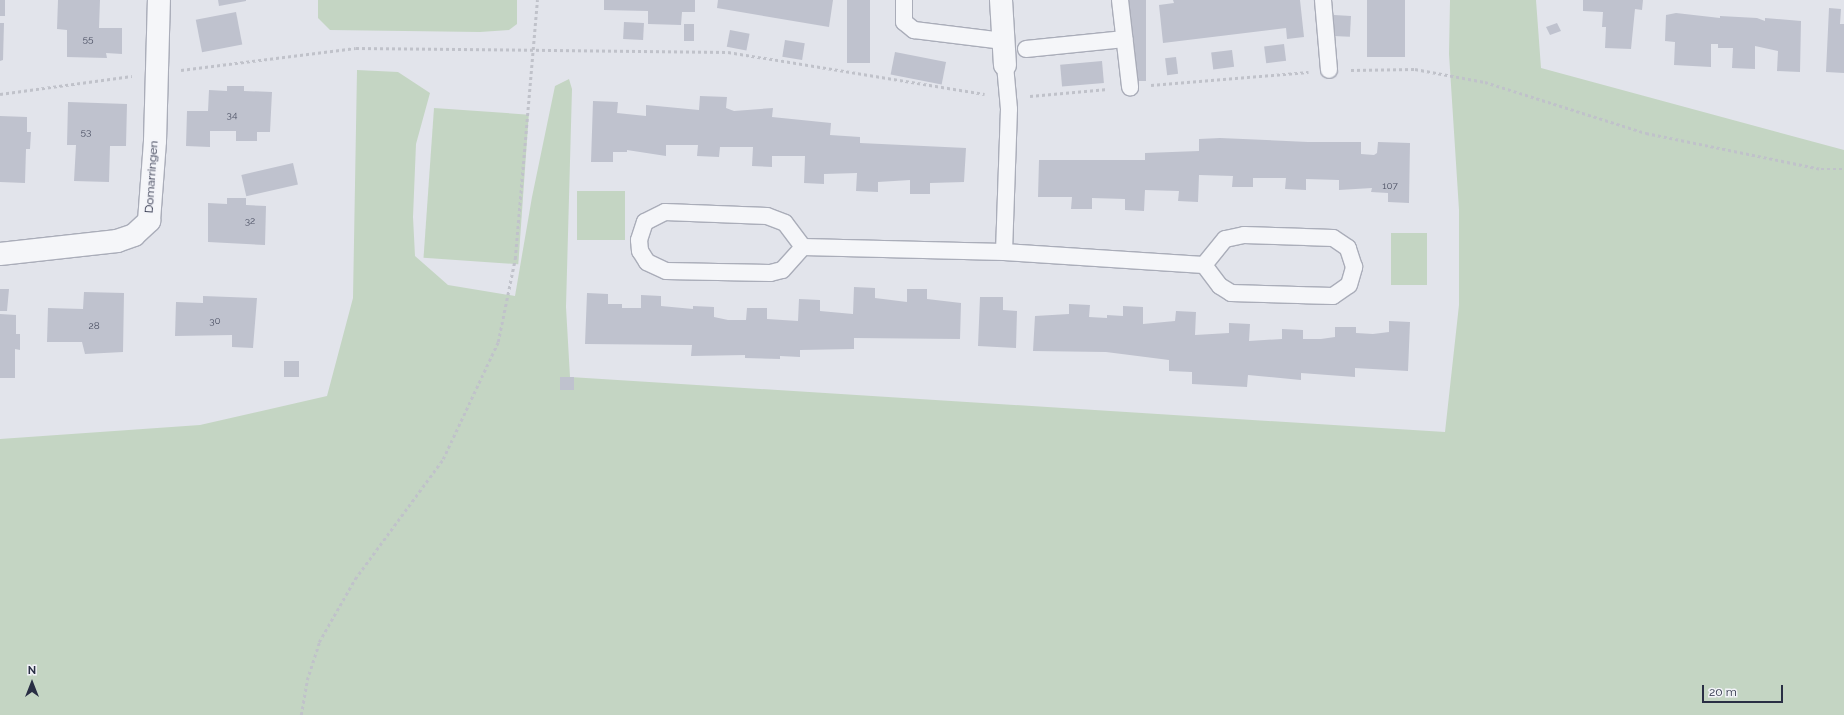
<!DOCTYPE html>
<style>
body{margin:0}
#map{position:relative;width:1844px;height:715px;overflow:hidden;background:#e2e4eb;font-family:Raleway,sans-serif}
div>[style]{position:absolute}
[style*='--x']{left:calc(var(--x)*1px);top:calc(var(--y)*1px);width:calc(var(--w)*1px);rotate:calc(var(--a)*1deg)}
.green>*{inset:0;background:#c4d5c3;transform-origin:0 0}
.building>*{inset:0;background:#bfc2ce;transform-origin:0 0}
.path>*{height:2.5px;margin-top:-1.25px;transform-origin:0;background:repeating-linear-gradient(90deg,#c0c2ca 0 3px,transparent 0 6px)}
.roads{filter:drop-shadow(1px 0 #aaadb9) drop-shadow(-1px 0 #aaadb9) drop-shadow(0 1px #aaadb9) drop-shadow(0 -1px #aaadb9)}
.lane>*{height:16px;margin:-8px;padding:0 8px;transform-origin:8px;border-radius:8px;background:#f5f6f9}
.street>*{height:22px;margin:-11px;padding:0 11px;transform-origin:11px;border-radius:11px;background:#f5f6f9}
span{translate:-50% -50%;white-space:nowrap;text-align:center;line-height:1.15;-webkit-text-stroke:3px #f2f3f8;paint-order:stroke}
.number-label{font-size:10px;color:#4e5366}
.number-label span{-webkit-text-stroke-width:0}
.street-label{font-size:12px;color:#292e44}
.north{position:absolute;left:12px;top:663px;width:40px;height:40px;-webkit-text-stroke:3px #f2f3f8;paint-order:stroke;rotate:0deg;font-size:11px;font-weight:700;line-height:16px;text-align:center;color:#292e44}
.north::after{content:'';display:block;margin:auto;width:14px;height:18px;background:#292e44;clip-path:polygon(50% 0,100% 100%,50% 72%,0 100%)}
.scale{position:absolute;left:1702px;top:685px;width:81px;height:18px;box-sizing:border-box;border:2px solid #292e44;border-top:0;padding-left:5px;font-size:12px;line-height:14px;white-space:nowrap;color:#292e44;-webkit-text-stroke:3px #f2f3f8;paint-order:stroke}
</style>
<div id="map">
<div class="green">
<i style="clip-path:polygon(318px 0,517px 0,517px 24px,509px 30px,480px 32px,330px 30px,318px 18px)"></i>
<i style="clip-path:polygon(1450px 0,1536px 0,1541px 68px,1844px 150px,1844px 715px,0 715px,0 439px,200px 425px,327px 396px,353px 298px,357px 70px,398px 72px,430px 93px,416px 144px,413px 217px,415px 256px,448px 285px,515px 296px,532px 197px,555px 86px,569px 79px,572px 89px,566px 307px,570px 377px,1445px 432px,1459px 305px,1459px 210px,1449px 54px)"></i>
<i style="left:434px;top:108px;width:95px;height:150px;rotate:4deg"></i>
<i style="left:577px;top:191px;width:48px;height:49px"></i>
<i style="left:1427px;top:233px;width:52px;height:36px;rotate:90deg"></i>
</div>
<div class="building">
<i style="left:0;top:0;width:5px;height:16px"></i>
<i style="clip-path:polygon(58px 0,100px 0,99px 28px,122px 28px,122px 54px,106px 53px,107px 58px,67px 57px,67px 30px,57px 29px)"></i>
<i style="clip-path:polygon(218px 0,246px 0,246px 1px,219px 6px)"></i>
<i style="clip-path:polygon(604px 0,695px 0,695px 12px,682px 12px,681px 25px,648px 24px,648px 11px,604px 10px)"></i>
<i style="clip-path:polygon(718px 0,833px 0,829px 27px,717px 8px)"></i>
<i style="left:847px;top:0;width:23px;height:63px"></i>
<i style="left:1123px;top:0;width:23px;height:81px"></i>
<i style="clip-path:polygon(1173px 0,1300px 0,1304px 37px,1287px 39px,1286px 28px,1163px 43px,1159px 5px,1174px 3px)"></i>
<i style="left:1367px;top:0;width:38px;height:57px"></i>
<i style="clip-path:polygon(1583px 0,1643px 0,1642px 10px,1635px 9px,1631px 49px,1605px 48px,1606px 27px,1602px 27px,1603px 12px,1583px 11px)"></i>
<i style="clip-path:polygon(1829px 8px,1841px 9px,1840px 24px,1844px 24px,1844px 73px,1826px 72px)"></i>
<i style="left:236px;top:12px;width:33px;height:41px;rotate:79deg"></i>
<i style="clip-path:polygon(1676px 13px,1720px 18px,1720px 16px,1757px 18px,1765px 21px,1765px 18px,1801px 21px,1800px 72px,1777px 71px,1778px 51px,1755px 46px,1755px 69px,1732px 68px,1733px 48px,1718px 48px,1718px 44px,1711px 44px,1711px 67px,1674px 65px,1675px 42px,1665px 41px,1666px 15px)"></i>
<i style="left:1334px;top:15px;width:17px;height:21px;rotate:3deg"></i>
<i style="left:624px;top:22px;width:20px;height:17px;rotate:3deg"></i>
<i style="clip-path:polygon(0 23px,4px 23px,3px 60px,0 61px)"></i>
<i style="clip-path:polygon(1557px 23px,1561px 31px,1550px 35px,1546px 27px)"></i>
<i style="left:684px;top:24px;width:10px;height:17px"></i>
<i style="left:730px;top:30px;width:20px;height:17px;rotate:11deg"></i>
<i style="left:785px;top:40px;width:20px;height:17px;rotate:9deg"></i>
<i style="left:1284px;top:44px;width:17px;height:20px;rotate:83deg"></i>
<i style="left:1232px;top:50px;width:17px;height:21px;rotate:83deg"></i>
<i style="left:895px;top:52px;width:52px;height:23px;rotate:11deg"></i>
<i style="left:1176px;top:57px;width:17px;height:11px;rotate:83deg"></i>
<i style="left:1102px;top:61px;width:22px;height:42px;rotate:85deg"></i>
<i style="clip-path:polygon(227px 86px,244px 86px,244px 91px,272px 92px,270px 132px,257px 132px,257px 141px,236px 141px,236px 131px,210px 131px,210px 147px,186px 146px,187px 111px,208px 111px,209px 90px,227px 91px)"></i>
<i style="clip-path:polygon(700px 96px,727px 97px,726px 108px,734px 111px,773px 108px,772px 117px,831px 123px,830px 135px,860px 137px,860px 143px,966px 148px,964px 182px,930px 183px,930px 194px,910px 194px,910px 180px,878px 182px,878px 192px,856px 191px,857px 173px,824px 174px,824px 184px,804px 183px,805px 156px,772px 156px,772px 167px,752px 166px,753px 147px,720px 147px,719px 157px,697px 156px,698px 145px,666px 145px,666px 156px,627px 150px,627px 152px,613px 152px,613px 162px,591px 162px,593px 101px,618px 102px,617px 113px,646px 116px,646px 105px,699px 110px)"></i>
<i style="clip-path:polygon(68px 102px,127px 104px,126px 146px,110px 146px,109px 182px,74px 181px,76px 145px,67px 145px)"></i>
<i style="clip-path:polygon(0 116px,27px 117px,27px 132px,31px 132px,30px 149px,26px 149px,25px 183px,0 182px)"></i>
<i style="clip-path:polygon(1220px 138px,1308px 142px,1361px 142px,1361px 154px,1374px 155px,1377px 153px,1378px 142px,1410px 143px,1409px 203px,1388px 202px,1388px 193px,1371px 192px,1372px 188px,1339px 190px,1339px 180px,1306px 179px,1306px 190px,1285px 189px,1286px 178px,1253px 178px,1253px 187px,1232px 187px,1233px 176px,1199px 175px,1198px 202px,1178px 201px,1179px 191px,1145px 190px,1144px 211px,1125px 210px,1125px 199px,1092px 198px,1092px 209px,1071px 209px,1072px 197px,1038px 197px,1039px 160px,1145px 160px,1145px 153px,1199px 151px,1199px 139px)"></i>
<i style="left:293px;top:163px;width:22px;height:53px;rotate:77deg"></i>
<i style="clip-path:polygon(227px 198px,246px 198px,246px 205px,266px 206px,265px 245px,208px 242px,208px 203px,227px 204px)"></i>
<i style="clip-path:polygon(854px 287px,875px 288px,875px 298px,907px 302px,907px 289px,927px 289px,927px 299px,961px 303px,960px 339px,854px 338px,854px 349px,800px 350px,800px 357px,780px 356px,780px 359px,745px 358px,745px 355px,691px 356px,692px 345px,585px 344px,587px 293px,608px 294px,608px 304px,622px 304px,622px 308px,641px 308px,641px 295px,661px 296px,661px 306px,693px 309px,693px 306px,714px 307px,714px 317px,728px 320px,746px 320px,747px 308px,767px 308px,767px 319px,798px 321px,799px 299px,820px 300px,820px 311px,853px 314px)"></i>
<i style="clip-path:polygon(0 289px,9px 289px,7px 311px,0 311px)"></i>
<i style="clip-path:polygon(84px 292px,124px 293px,123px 352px,85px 354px,82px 342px,47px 342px,48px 308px,83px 309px)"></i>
<i style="clip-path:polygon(203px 296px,257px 298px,253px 348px,232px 347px,232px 335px,175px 336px,176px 302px,203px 303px)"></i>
<i style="clip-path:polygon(980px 297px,1003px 297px,1003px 310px,1017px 311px,1016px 348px,978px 346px)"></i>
<i style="clip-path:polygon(1069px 304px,1090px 305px,1089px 317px,1107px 318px,1107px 315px,1123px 316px,1123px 306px,1143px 307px,1143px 324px,1175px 321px,1176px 311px,1196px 312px,1195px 335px,1229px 333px,1229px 323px,1250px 324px,1249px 341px,1282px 339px,1282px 329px,1303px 330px,1303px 339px,1321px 339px,1335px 337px,1335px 327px,1356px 327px,1356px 333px,1373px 334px,1389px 332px,1389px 321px,1410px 322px,1408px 371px,1355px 368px,1355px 377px,1301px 373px,1301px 380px,1248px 375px,1247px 387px,1192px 384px,1192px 372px,1169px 371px,1169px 360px,1106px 352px,1033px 351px,1035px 316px,1069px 314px)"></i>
<i style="clip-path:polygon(0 314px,16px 315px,16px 334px,20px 334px,20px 350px,15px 349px,15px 378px,0 378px)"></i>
<i style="left:284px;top:361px;width:15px;height:16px"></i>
<i style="left:560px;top:377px;width:14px;height:13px"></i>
</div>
<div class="path">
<i style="--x:181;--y:70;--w:176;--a:-7.2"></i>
<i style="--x:356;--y:48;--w:372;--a:0.6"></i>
<i style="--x:728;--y:52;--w:260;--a:9.3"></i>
<i style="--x:1351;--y:70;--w:64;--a:-0.9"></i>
<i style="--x:1415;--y:69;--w:71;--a:10.5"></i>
<i style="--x:1485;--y:82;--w:169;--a:17.6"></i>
<i style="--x:1646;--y:133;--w:179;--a:11.6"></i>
<i style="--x:1821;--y:169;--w:23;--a:0"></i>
<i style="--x:1151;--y:85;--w:158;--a:-4.7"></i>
<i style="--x:0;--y:94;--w:133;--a:-7.8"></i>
<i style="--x:1030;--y:96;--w:78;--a:-5.1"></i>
<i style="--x:301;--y:715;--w:36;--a:-80"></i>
<i style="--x:307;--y:680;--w:40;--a:-72"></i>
<i style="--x:319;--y:642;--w:73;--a:-60.3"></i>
<i style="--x:355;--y:579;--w:149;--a:-53.7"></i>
<i style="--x:443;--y:459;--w:129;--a:-64.8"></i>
<i style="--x:498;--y:342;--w:85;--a:-78.4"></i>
<i style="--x:515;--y:259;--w:260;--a:-85.1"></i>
</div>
<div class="roads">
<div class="lane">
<i style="--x:904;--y:0;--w:22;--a:90"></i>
<i style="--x:904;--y:22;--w:13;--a:39"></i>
<i style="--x:914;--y:30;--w:90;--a:7"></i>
<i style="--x:1120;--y:0;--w:88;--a:83.4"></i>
<i style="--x:1323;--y:0;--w:70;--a:85.1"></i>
<i style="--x:1026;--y:49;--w:99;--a:-5.8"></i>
<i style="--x:803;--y:247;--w:31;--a:132"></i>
<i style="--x:782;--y:270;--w:12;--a:166"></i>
<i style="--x:770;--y:273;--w:104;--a:-178.9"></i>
<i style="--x:666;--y:271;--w:21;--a:-155"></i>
<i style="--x:647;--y:262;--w:13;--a:-122"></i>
<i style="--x:640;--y:251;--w:11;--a:-95"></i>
<i style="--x:639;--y:240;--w:19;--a:-72"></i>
<i style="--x:645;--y:222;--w:22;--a:-27"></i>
<i style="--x:665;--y:212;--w:102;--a:2.2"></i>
<i style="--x:767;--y:216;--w:19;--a:21"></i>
<i style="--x:785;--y:223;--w:30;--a:53"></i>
<i style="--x:803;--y:247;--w:201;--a:1.4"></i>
<i style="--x:1004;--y:252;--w:200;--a:3.7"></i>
<i style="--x:1204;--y:265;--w:26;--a:53"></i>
<i style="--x:1220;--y:286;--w:13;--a:32"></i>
<i style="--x:1231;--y:293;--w:102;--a:1.7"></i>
<i style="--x:1333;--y:296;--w:19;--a:-35"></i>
<i style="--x:1349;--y:285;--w:19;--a:-74"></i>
<i style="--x:1354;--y:267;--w:20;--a:-108"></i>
<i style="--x:1348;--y:248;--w:18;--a:-146"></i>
<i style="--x:1333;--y:238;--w:89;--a:-178.1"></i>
<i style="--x:1244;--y:235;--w:19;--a:168"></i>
<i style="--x:1225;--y:239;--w:33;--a:129"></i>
<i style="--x:1004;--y:252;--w:143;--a:-88"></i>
<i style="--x:1009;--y:109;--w:44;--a:-95.2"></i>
</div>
<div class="street">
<i style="--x:1001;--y:0;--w:65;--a:86.5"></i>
<i style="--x:0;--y:254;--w:118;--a:-6.3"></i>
<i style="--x:117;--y:241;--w:18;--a:-19"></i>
<i style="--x:134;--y:235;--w:21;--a:-43"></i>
<i style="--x:149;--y:221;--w:80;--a:-85.7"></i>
<i style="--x:155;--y:141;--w:141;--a:-88.4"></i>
</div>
</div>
<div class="number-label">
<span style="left:88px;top:39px">55</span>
<span style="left:232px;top:115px">34</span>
<span style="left:86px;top:132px">53</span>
<span style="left:1390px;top:186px">107</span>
<span style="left:250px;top:221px">32</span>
<span style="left:215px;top:321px">30</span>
<span style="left:94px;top:326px">28</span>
</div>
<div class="street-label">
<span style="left:152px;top:177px;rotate:-86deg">Domarringen</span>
</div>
<div class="north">N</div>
<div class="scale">20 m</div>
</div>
